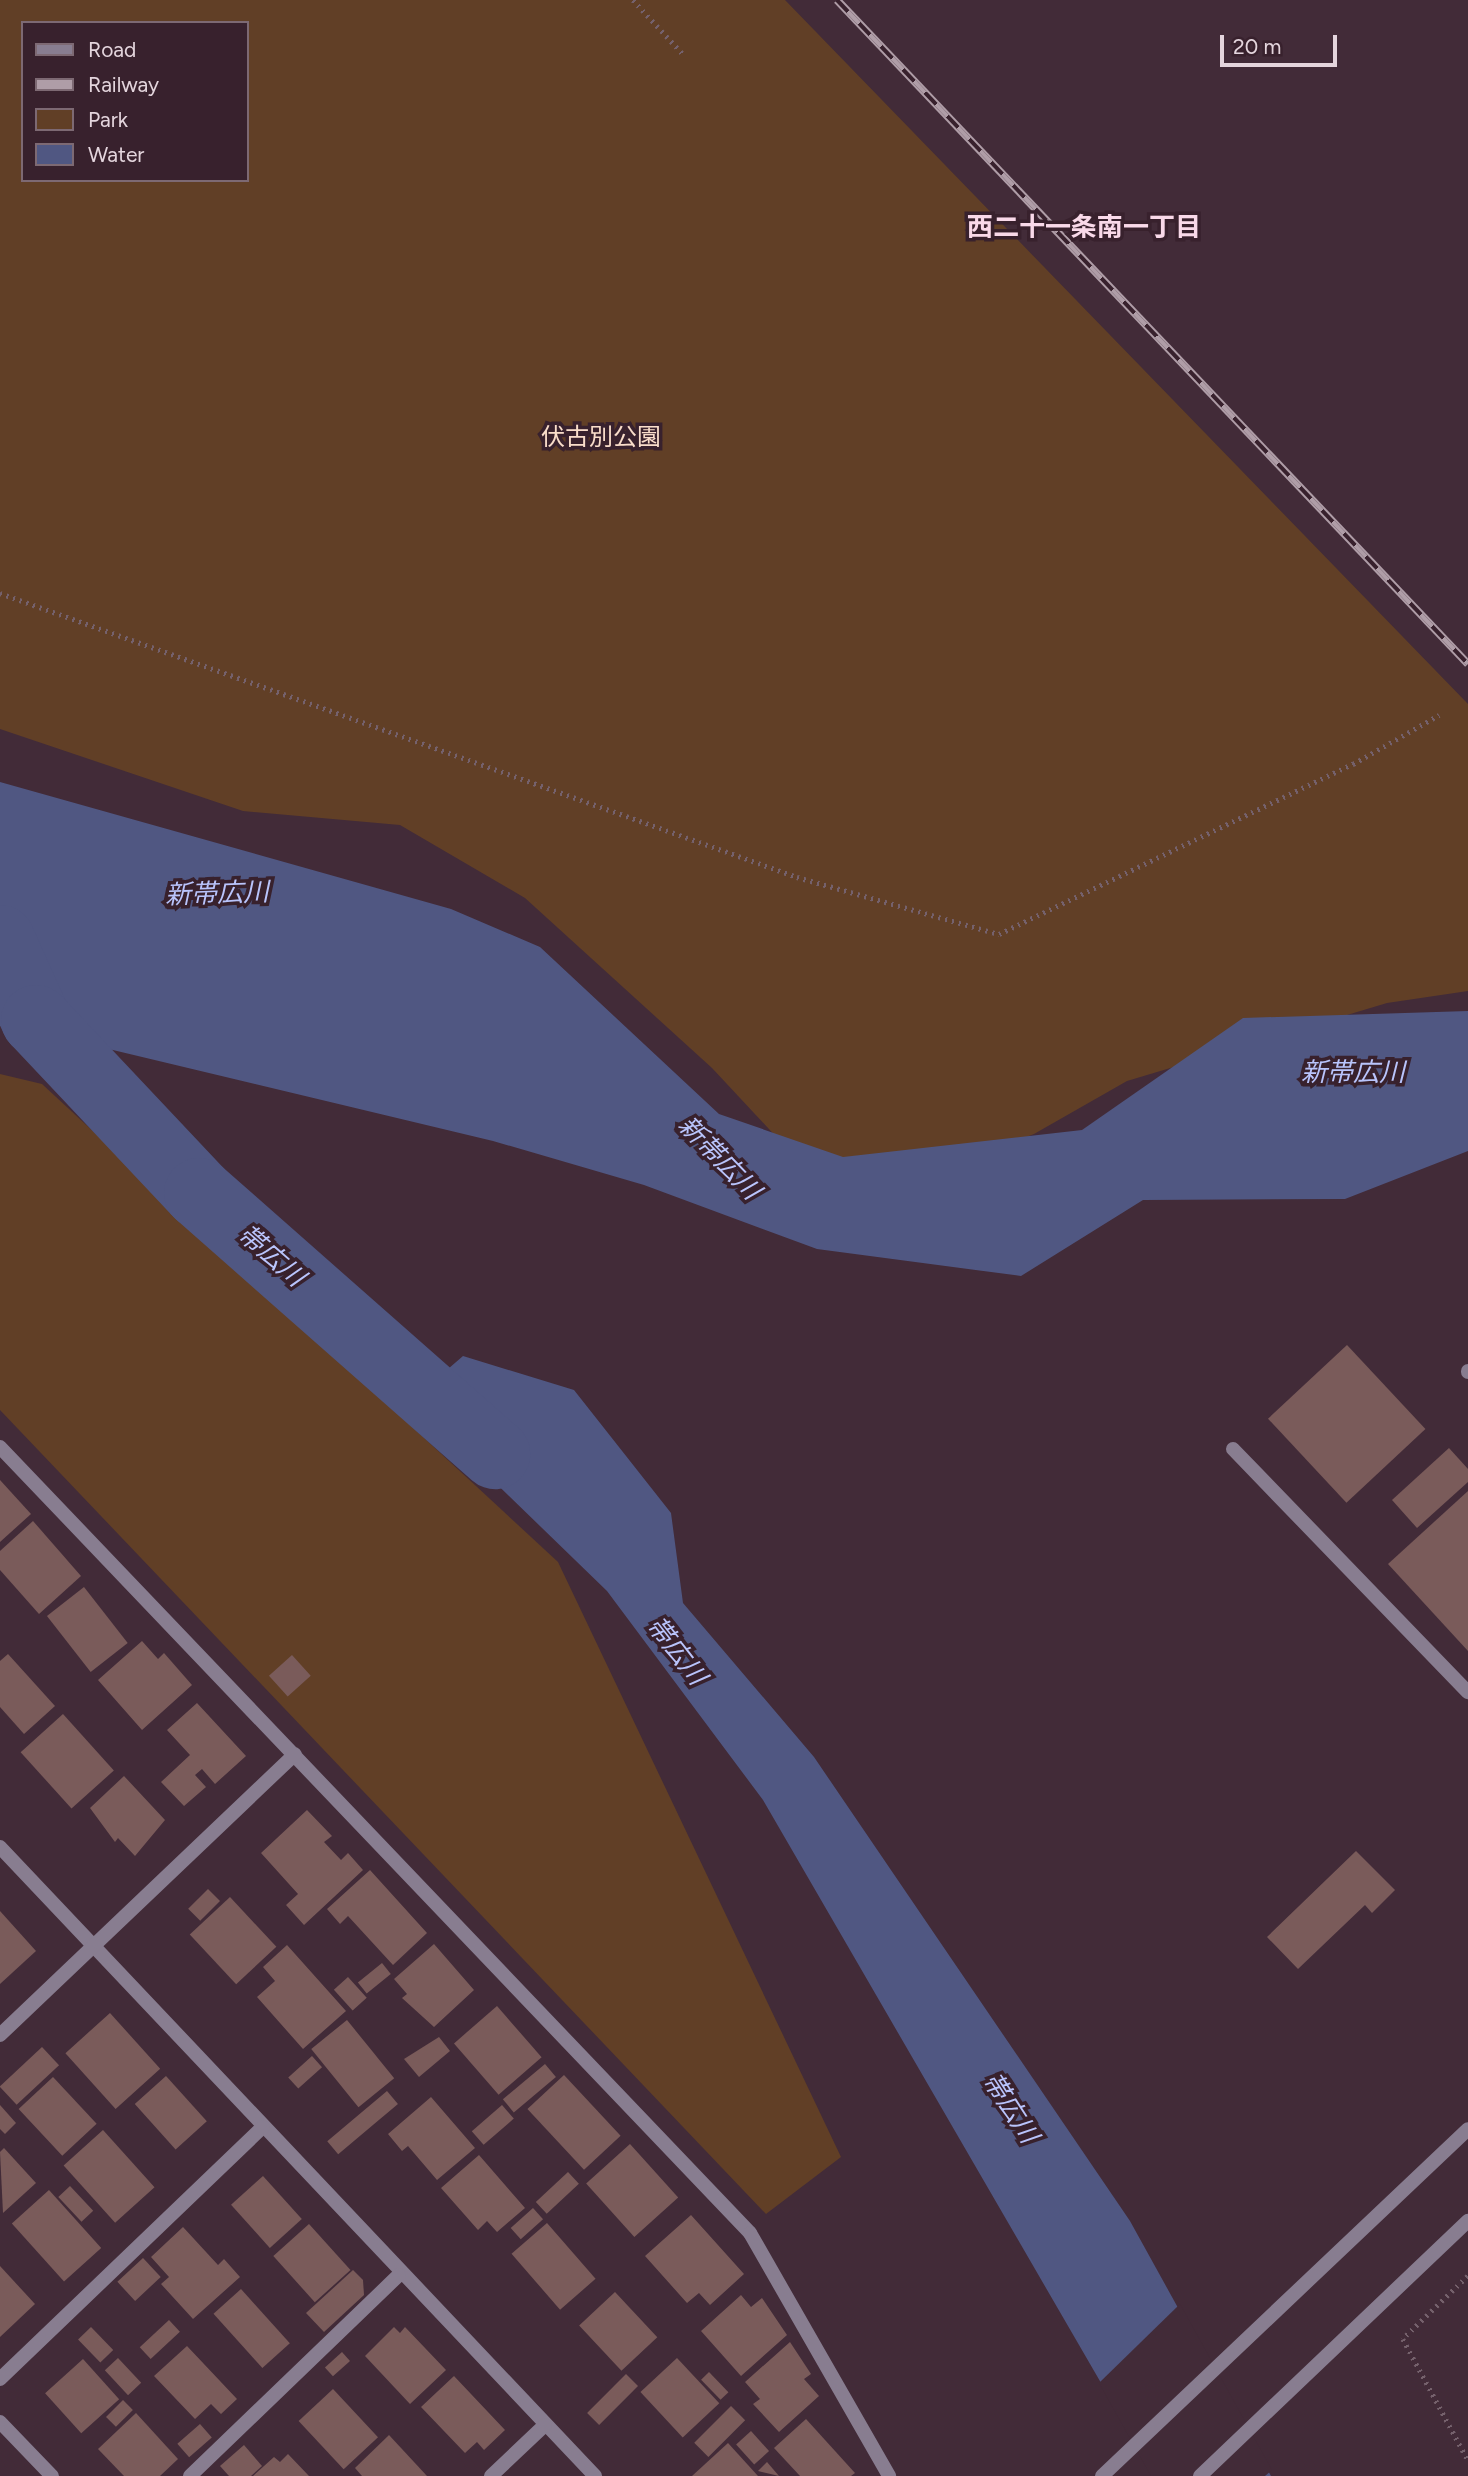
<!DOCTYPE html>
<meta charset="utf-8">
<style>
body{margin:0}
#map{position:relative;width:1468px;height:2476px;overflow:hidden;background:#422b38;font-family:Figtree,"Noto Sans JP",sans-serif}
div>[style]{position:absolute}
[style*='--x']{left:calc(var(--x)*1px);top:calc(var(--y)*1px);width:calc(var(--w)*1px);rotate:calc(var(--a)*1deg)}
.green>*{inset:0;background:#613f26}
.water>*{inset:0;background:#505782}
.pier>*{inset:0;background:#422b38}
.river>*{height:70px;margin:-35px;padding:0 35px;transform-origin:35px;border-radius:35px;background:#505782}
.building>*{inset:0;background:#7a5b5a;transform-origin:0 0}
.path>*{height:4.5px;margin-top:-2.25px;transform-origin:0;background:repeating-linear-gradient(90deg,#75616c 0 2px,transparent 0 7px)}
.service>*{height:14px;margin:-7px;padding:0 7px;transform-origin:7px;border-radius:7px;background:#887d90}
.minor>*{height:14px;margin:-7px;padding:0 7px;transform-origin:7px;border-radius:7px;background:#887d90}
.tertiary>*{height:14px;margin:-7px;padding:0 7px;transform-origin:7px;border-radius:7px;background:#887d90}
.rail>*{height:8px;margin-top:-4px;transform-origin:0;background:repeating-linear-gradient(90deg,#38212d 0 16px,#af9da7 0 32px);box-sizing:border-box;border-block:2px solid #af9da7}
span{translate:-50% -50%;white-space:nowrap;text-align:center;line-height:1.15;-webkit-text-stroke:7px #38212d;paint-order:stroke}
.park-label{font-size:24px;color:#f9ddca}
.neighbourhood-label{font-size:26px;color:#f9d9e9;font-weight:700}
.water-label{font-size:26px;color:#b9c4fc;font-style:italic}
.legend{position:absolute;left:21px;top:21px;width:228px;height:161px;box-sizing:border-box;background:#38212d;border:2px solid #7d6973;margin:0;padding:9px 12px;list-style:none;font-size:21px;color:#e4d5dd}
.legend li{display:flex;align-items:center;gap:14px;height:35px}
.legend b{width:35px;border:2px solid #7d6973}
.scale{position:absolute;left:1220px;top:35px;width:117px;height:32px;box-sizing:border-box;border:4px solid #e4d5dd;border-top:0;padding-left:9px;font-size:21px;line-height:24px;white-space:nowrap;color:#e4d5dd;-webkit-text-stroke:5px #38212d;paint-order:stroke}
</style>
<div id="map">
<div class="green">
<i style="clip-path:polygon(evenodd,0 0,785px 0,1468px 704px,1468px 991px,1387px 1003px,1127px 1081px,1034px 1134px,906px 1186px,781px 1142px,712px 1068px,525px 898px,400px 825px,243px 811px,0 729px,0 0,23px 23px,247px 23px,247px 180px,23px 180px,23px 23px)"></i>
<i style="clip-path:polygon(0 1074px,42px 1084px,558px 1562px,841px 2157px,766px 2214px,0 1410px)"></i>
</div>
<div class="water">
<i style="clip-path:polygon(0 782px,451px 909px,540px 947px,719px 1114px,843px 1157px,1082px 1130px,1243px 1018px,1468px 1011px,1468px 1151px,1345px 1199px,1143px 1200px,1021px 1276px,817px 1249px,644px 1185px,493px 1141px,0 1023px)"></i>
<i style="clip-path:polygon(463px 1356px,574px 1390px,671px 1513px,683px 1603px,814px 1757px,1130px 2221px,1271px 2476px,1155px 2476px,763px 1800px,607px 1591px,411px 1401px)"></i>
</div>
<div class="pier">
<i style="clip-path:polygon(1180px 2304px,1272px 2470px,1265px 2476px,1151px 2476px,1099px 2383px)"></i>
</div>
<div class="river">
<i style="--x:0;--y:940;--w:88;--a:65.8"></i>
<i style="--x:36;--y:1020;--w:238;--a:46.7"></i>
<i style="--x:199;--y:1193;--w:395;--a:41.4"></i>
</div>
<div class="building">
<i style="left:1347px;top:1345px;width:115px;height:108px;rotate:47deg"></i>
<i style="clip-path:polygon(1449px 1448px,1468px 1469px,1468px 1482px,1417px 1528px,1392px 1500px)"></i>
<i style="clip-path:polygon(0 1480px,31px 1514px,0 1542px)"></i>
<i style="clip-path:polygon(1468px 1491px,1468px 1651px,1388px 1564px)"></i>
<i style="clip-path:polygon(33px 1521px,81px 1576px,39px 1614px,0 1570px,0 1551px)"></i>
<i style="left:84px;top:1587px;width:71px;height:47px;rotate:52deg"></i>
<i style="clip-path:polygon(142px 1641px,158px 1659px,164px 1653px,192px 1685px,142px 1730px,98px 1680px)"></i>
<i style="clip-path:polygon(8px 1654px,55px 1706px,24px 1734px,0 1707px,0 1661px)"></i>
<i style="left:292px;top:1655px;width:28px;height:31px;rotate:48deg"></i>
<i style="clip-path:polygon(197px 1703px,246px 1756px,215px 1784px,202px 1769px,195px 1775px,206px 1787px,184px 1806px,161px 1782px,190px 1755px,167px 1730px)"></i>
<i style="left:63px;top:1714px;width:76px;height:57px;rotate:48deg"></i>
<i style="clip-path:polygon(124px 1776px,165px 1820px,135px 1856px,118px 1838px,115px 1842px,90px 1808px)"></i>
<i style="clip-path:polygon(307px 1810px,332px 1836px,324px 1842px,341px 1860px,348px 1853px,363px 1870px,304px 1925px,286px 1905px,298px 1894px,261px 1853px)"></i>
<i style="clip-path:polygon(1356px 1851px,1395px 1890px,1372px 1913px,1365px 1905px,1298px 1969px,1267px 1937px)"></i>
<i style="clip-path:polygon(370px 1870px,427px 1933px,393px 1965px,348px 1916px,340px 1924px,327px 1909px)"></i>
<i style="left:208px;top:1889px;width:17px;height:28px;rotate:45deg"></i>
<i style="left:230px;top:1897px;width:68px;height:55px;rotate:47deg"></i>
<i style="clip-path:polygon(0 1911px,36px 1951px,0 1984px)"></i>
<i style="clip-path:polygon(434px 1944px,474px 1990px,434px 2027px,402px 1998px,407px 1994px,394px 1979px)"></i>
<i style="clip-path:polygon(287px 1945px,346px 2011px,303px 2049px,257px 1997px,275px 1981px,263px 1967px)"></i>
<i style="left:382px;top:1963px;width:14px;height:31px;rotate:51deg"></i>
<i style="left:348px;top:1977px;width:28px;height:19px;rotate:48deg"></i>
<i style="left:497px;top:2006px;width:68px;height:57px;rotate:49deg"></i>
<i style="left:110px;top:2013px;width:75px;height:60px;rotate:48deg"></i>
<i style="left:347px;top:2020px;width:75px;height:46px;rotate:51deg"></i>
<i style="clip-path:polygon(439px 2037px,450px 2051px,419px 2077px,404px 2059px)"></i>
<i style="left:42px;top:2047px;width:25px;height:58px;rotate:47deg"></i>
<i style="left:312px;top:2056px;width:15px;height:32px;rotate:48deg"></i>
<i style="left:545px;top:2064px;width:17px;height:55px;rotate:50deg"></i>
<i style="left:564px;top:2075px;width:83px;height:50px;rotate:47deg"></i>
<i style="left:166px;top:2076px;width:61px;height:42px;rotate:48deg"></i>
<i style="left:53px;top:2077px;width:64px;height:47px;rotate:47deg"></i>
<i style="left:387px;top:2091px;width:17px;height:78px;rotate:50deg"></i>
<i style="clip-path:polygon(431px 2097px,475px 2148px,437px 2180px,408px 2146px,402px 2151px,388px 2134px)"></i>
<i style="clip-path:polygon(0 2105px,16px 2123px,5px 2134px,0 2129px)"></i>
<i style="left:502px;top:2105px;width:18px;height:40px;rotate:49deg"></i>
<i style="left:103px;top:2130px;width:77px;height:53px;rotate:48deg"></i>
<i style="left:630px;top:2144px;width:72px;height:59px;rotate:48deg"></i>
<i style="clip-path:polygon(4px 2148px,36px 2183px,3px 2213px,0 2152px)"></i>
<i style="clip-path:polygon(479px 2155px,525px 2208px,497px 2232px,487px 2221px,478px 2230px,441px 2188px)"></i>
<i style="left:568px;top:2172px;width:16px;height:44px;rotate:47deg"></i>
<i style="left:263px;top:2176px;width:58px;height:43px;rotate:48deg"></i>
<i style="left:70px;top:2186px;width:34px;height:16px;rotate:47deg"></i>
<i style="left:49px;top:2190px;width:78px;height:50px;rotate:48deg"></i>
<i style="left:533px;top:2208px;width:15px;height:30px;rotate:48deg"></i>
<i style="clip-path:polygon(691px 2215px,744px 2274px,710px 2305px,699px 2293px,687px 2303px,645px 2256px)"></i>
<i style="left:547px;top:2223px;width:74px;height:47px;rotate:49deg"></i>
<i style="left:309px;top:2224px;width:62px;height:48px;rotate:48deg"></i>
<i style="clip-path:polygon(183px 2227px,218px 2265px,224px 2259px,240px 2277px,193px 2319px,161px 2284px,169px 2277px,151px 2257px)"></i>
<i style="left:143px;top:2258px;width:26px;height:35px;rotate:47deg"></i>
<i style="clip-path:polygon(0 2266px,35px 2304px,0 2337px)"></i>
<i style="clip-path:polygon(353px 2270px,363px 2280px,364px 2295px,324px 2332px,306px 2313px)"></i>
<i style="left:241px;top:2289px;width:73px;height:37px;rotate:48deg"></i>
<i style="left:615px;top:2292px;width:62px;height:49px;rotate:47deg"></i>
<i style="clip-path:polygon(741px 2295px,751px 2307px,762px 2298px,787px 2335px,741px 2376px,701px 2331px)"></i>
<i style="left:169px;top:2320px;width:16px;height:40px;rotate:47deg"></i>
<i style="left:91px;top:2327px;width:32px;height:18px;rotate:46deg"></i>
<i style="clip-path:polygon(394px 2327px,400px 2333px,405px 2327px,446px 2370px,410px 2404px,365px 2356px)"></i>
<i style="clip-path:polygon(790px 2342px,811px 2374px,804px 2379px,819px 2396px,779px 2432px,753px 2404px,760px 2399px,745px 2382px)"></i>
<i style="clip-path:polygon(187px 2346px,237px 2399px,221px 2414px,211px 2404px,195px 2419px,154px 2376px)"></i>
<i style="left:342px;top:2352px;width:12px;height:23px;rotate:48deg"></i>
<i style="left:118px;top:2358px;width:34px;height:18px;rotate:47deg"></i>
<i style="left:677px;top:2358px;width:62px;height:50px;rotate:47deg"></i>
<i style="left:83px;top:2359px;width:54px;height:51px;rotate:48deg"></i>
<i style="left:709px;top:2372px;width:28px;height:11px;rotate:46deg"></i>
<i style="left:626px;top:2374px;width:17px;height:55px;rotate:45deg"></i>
<i style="clip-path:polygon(454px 2376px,505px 2430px,484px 2450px,477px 2442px,465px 2453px,421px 2407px)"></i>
<i style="left:333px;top:2389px;width:66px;height:47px;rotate:47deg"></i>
<i style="left:123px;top:2400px;width:14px;height:24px;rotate:45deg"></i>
<i style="left:731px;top:2406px;width:20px;height:52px;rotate:45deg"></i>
<i style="clip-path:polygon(136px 2413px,178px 2459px,160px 2476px,124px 2476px,98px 2449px)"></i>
<i style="clip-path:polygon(806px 2419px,855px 2473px,851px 2476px,800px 2476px,774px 2448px)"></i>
<i style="left:200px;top:2424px;width:18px;height:30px;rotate:49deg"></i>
<i style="left:751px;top:2431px;width:27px;height:20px;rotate:48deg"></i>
<i style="clip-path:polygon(389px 2435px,427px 2476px,362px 2476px,355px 2468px)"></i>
<i style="clip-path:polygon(728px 2443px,758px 2476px,692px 2476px)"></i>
<i style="clip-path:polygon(244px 2445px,262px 2466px,251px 2476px,229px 2476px,220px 2466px)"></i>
<i style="clip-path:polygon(288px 2454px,309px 2476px,253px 2476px,274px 2457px,280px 2462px)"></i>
<i style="clip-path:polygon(767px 2462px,779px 2476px,758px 2471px)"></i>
</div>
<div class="path">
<i style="--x:633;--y:0;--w:74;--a:47.2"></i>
<i style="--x:0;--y:593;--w:846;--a:19.61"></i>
<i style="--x:797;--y:877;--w:210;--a:15.8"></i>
<i style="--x:999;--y:934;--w:393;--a:-25.7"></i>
<i style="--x:1353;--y:764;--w:99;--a:-29.7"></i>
<i style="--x:1468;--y:2276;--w:91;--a:135.9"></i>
<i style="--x:1403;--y:2339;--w:137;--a:61.8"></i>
</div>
<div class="service">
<i style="--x:1468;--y:1371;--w:1;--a:90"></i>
<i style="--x:1233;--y:1449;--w:338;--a:46"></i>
</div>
<div class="minor">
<i style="--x:0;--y:1447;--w:1086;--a:46.34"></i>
<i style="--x:750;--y:2233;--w:280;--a:60.2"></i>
<i style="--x:0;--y:1847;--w:866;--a:46.59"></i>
<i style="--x:0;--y:2035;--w:407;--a:-43.6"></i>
<i style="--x:0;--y:2379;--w:364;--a:-43.8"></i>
<i style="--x:0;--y:2422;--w:75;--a:46.1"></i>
<i style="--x:190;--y:2476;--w:290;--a:-43.9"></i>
<i style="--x:491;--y:2476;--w:74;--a:-43.4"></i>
</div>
<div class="tertiary">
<i style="--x:1102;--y:2476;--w:504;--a:-43.47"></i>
<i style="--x:1200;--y:2476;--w:370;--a:-43.6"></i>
</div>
<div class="rail">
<i style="--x:837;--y:0;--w:916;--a:46.46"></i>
</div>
<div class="park-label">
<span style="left:601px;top:437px">伏古別公園</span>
</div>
<div class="neighbourhood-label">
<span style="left:1084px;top:228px">西二十一条南一丁目</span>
</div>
<div class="water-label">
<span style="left:217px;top:894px;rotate:-2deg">新帯広川</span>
<span style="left:1353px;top:1073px">新帯広川</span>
<span style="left:719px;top:1158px;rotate:46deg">新帯広川</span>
<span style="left:271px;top:1256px;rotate:41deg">帯広川</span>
<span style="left:676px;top:1651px;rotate:52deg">帯広川</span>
<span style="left:1010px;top:2108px;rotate:57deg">帯広川</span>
</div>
<ul class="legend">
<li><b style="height:9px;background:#887d90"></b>Road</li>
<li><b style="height:9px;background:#af9da7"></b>Railway</li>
<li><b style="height:19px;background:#613f26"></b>Park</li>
<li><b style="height:19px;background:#505782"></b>Water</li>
</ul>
<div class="scale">20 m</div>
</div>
